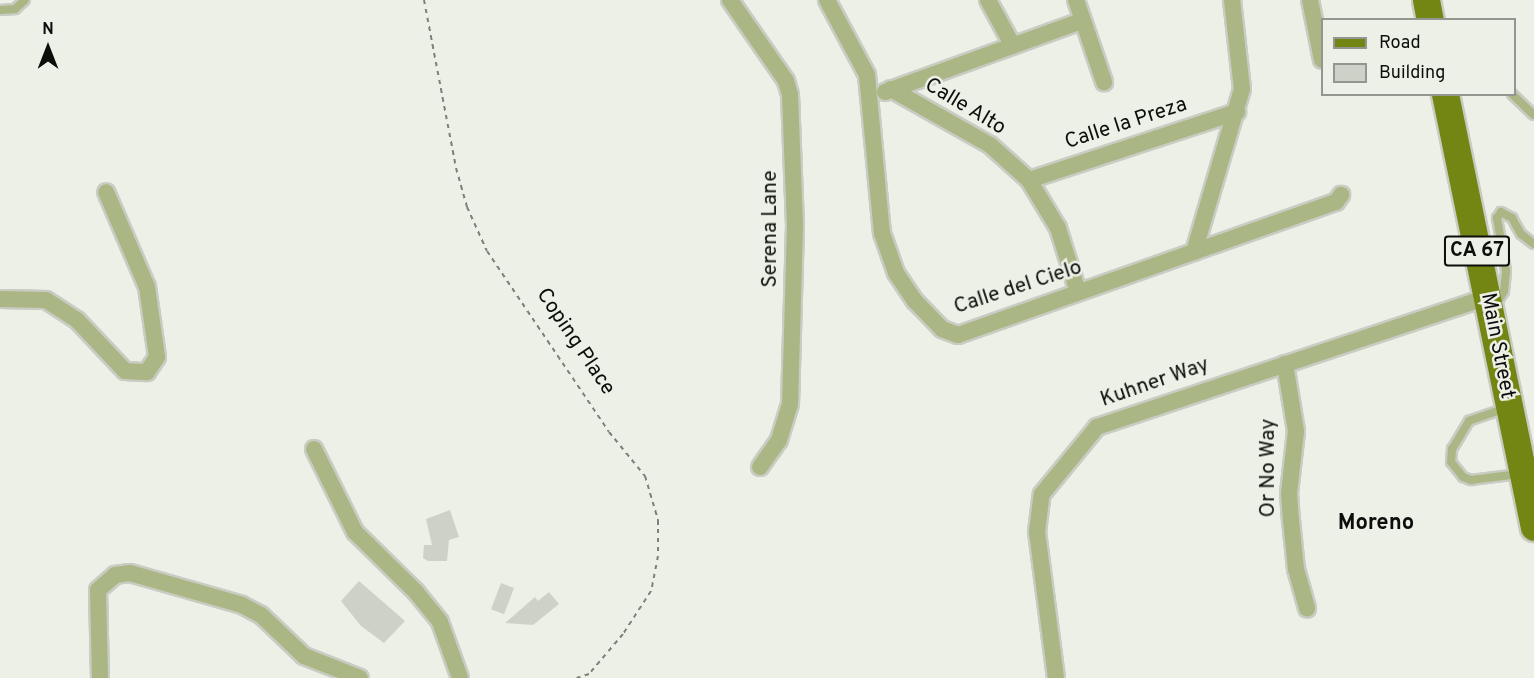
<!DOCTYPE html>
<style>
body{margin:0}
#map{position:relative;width:1534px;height:678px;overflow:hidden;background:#edf0e6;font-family:Overpass,sans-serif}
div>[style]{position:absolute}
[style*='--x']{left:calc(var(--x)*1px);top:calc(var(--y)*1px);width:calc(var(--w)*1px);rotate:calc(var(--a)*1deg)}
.building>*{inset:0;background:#ced1c7;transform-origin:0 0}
.path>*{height:2px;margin-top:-1px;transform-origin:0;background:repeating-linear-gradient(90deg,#7e807a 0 4.5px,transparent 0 9px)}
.roads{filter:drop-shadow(2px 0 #c9ccc3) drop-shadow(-2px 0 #c9ccc3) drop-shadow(0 2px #c9ccc3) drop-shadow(0 -2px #c9ccc3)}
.lane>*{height:8px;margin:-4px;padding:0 4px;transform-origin:4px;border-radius:4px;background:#aab684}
.street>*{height:16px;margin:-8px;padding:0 8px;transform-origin:8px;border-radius:8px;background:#aab684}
.primary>*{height:27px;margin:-13.5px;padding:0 13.5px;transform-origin:13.5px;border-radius:13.5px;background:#738512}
span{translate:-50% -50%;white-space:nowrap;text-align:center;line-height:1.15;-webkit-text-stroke:5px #edf0e6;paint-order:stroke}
.shield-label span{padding:2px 4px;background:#edf0e6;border:2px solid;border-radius:4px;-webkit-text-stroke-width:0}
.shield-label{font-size:20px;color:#0d0e0b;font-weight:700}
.street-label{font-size:21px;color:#0d0e0b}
.neighbourhood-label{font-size:22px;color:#0d0e0b;font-weight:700}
.legend{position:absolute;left:1321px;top:18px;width:195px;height:78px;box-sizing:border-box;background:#edf0e6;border:2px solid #93968e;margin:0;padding:8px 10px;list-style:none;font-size:18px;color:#0d0e0b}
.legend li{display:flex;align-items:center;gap:12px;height:30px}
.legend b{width:30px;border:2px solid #93968e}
.north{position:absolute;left:18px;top:18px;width:60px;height:60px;-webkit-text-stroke:4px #edf0e6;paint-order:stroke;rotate:0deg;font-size:16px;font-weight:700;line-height:24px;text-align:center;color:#0d0e0b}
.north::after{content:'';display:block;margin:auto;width:21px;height:27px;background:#0d0e0b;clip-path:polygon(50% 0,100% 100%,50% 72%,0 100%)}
</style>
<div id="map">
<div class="building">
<i style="clip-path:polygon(450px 510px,459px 537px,449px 540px,447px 561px,428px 561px,423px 558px,424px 545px,432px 545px,426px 519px)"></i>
<i style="clip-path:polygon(359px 581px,405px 621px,384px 643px,361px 626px,341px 601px)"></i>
<i style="left:501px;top:583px;width:14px;height:28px;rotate:21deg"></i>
<i style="clip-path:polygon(549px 592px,559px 604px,533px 625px,505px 623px,535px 597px,538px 601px)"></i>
</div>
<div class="path">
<i style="--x:424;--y:0;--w:171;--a:79.2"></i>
<i style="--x:456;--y:168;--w:41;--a:74.2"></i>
<i style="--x:467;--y:207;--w:48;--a:65.6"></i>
<i style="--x:487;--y:251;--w:218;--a:56"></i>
<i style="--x:609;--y:432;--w:57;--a:50.7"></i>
<i style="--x:645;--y:476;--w:46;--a:73.5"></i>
<i style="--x:658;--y:520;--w:36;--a:90"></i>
<i style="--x:658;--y:556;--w:36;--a:101"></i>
<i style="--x:651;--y:591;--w:51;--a:123.1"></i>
<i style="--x:623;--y:634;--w:52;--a:130.4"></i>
<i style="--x:589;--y:674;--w:13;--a:162"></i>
</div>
<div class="roads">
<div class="lane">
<i style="--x:0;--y:10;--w:15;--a:-4"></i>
<i style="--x:15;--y:9;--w:13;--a:-42"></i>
<i style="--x:1512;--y:94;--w:30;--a:44"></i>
<i style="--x:1495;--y:306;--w:17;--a:-59"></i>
<i style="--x:1504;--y:291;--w:20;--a:-84"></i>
<i style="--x:1506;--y:271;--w:54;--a:-99.6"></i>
<i style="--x:1497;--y:218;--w:7;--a:-56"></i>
<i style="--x:1501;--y:212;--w:13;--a:29"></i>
<i style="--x:1512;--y:218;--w:18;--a:61"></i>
<i style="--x:1521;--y:234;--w:16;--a:38"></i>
<i style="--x:1506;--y:408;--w:39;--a:161"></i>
<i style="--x:1469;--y:421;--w:33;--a:121"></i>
<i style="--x:1452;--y:449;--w:13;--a:94"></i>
<i style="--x:1451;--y:462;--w:19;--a:51"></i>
<i style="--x:1463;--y:477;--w:9;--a:21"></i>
<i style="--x:1471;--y:480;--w:48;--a:-7.1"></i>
</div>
<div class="street">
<i style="--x:730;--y:0;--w:98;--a:55.3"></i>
<i style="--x:786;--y:81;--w:15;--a:74"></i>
<i style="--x:790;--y:95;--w:131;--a:87.8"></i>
<i style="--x:795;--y:226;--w:178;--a:91.6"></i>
<i style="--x:790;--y:404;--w:38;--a:107"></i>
<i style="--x:779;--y:440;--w:33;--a:125"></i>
<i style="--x:827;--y:0;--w:85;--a:61.9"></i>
<i style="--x:867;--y:75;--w:159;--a:84.6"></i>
<i style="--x:882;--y:233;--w:42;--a:70.7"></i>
<i style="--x:896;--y:273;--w:34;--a:56"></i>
<i style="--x:915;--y:301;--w:39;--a:46"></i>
<i style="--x:942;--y:329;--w:17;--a:21"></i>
<i style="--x:958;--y:335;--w:401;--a:-19.4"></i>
<i style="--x:1336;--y:202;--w:9;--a:-54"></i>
<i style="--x:988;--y:0;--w:52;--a:61.5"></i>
<i style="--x:1076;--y:0;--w:87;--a:71.1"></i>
<i style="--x:1310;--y:0;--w:61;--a:78.7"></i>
<i style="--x:891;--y:89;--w:114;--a:29.5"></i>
<i style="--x:990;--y:145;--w:52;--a:41.9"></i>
<i style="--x:1029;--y:180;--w:56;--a:58.9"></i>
<i style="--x:1058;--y:228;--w:67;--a:72.6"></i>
<i style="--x:885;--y:92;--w:208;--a:-19.9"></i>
<i style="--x:1029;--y:180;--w:219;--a:-18.1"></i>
<i style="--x:1194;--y:252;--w:170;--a:-73.6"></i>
<i style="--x:1242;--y:89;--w:90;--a:-96.4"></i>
<i style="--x:0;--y:299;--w:46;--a:1.2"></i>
<i style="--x:46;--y:300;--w:37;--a:33"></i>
<i style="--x:77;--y:320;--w:70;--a:46.7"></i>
<i style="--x:125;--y:371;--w:22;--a:3"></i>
<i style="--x:147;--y:372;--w:18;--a:-56"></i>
<i style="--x:157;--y:357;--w:71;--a:-98.1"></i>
<i style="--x:147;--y:287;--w:103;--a:-113.3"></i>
<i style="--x:1285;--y:364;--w:68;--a:80.7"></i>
<i style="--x:1296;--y:431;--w:62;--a:96.4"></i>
<i style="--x:1289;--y:493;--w:27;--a:86"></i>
<i style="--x:1291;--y:520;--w:49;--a:84.2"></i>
<i style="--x:1296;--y:569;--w:41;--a:74.2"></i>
<i style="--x:314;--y:449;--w:93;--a:63.7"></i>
<i style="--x:355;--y:532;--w:86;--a:44.5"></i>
<i style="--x:416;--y:592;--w:38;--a:51"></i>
<i style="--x:440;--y:622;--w:59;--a:70.3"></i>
<i style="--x:100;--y:678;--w:88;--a:-91.3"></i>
<i style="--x:98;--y:590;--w:23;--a:-41"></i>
<i style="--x:115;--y:575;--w:15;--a:-8"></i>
<i style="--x:130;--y:573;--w:116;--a:15.9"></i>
<i style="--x:242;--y:605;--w:21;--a:28"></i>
<i style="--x:261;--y:615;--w:59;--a:43.6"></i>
<i style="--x:304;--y:656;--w:60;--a:21.4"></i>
<i style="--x:1056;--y:678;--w:147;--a:-97.4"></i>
<i style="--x:1037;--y:532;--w:38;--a:-83"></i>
<i style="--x:1042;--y:494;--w:87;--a:-50.6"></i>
<i style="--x:1097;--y:427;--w:411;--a:-18.4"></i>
</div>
<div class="primary">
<i style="--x:1426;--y:0;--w:20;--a:79"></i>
<i style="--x:1445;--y:94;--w:442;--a:78.4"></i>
</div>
</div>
<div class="shield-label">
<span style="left:1477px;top:251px">CA 67</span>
</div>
<div class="street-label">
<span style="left:965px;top:107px;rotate:31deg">Calle Alto</span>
<span style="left:1126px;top:124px;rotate:-18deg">Calle la Preza</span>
<span style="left:771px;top:229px;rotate:-90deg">Serena Lane</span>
<span style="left:1018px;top:288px;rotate:-18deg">Calle del Cielo</span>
<span style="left:575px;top:342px;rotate:56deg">Coping Place</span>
<span style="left:1497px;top:346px;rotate:79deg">Main Street</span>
<span style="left:1155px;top:383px;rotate:-19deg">Kuhner Way</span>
<span style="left:1269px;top:468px;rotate:-90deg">Or No Way</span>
</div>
<div class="neighbourhood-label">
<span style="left:1376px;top:524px">Moreno</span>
</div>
<ul class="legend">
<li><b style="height:8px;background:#738512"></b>Road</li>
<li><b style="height:16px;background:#ced1c7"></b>Building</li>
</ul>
<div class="north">N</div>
</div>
